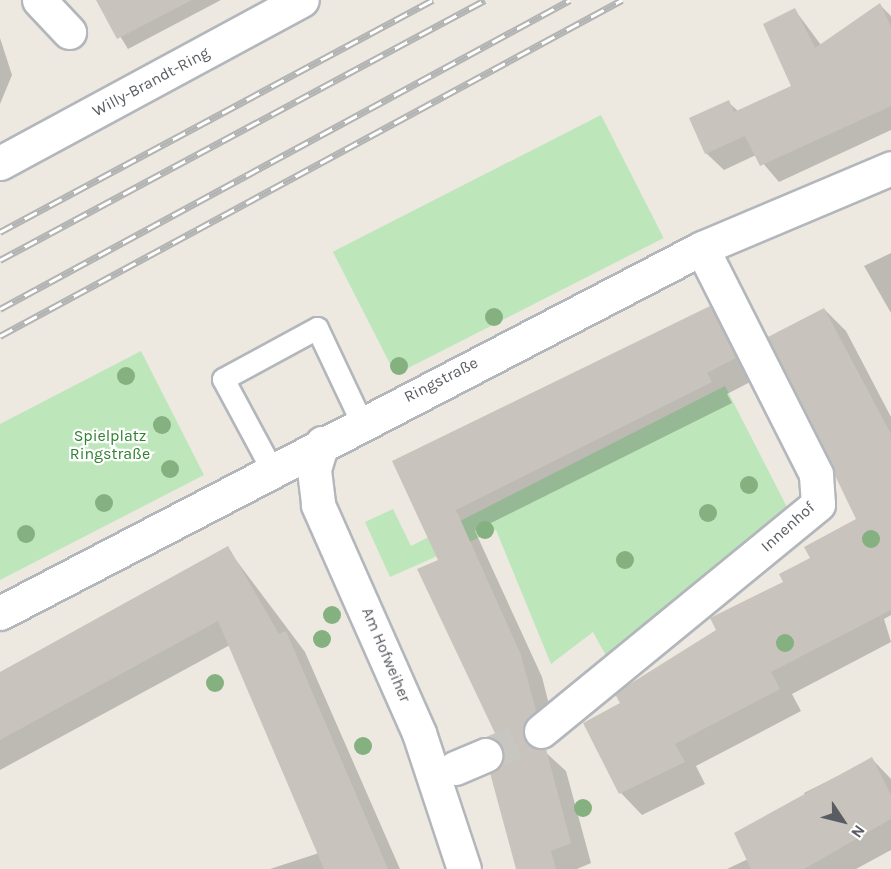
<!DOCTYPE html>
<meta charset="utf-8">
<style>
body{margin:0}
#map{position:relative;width:891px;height:869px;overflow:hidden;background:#ede9e0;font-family:Karla,sans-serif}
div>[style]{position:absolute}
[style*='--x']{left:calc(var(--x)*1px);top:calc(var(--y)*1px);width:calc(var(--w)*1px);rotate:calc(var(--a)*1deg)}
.green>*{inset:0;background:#bde6bb;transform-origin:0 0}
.shadow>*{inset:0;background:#0003}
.building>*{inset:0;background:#c8c4bd}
.street-tunnel>*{height:33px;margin-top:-16.5px;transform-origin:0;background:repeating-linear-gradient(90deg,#c8c6c0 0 33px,transparent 0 49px)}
.roads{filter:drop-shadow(2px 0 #b3b7bc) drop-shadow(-2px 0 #b3b7bc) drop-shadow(0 2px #b3b7bc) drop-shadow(0 -2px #b3b7bc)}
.lane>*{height:21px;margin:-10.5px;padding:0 10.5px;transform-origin:10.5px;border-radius:10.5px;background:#fff}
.street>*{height:33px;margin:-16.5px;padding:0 16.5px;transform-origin:16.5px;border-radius:16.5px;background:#fff}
.secondary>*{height:33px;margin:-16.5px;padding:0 16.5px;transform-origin:16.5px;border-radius:16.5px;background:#fff}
.rail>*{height:7px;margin-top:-3.5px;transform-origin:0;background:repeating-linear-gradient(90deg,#fff 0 14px,#b2b3b3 0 28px);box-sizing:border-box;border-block:2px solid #b2b3b3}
.trees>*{width:18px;height:18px;margin:-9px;border-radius:50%;background:#85b07f}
span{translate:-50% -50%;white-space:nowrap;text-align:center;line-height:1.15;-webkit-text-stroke:4.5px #fff;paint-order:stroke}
.street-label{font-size:16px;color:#595d62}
.park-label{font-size:16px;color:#308230}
.north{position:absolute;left:813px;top:791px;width:60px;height:60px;-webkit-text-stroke:4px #fff;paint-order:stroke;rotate:125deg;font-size:16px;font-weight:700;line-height:24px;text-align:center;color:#595d62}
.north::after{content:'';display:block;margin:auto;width:21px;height:27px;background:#595d62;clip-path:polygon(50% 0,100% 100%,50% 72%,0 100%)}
</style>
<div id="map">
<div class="green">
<i style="left:601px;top:115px;width:138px;height:301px;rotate:63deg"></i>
<i style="clip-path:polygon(141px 351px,204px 475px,0 580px,0 424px)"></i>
<i style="clip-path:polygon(725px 386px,792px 517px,610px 663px,593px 632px,551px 664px,496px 530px,390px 577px,365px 522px,393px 509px,411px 546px)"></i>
</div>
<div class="shadow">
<i style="clip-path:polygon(98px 0,221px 0,128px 49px)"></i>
<i style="clip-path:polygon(880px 5px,891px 16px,891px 130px,779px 182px,756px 155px,724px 170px,706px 153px,728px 102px,738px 111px,793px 87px,795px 10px,821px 45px)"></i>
<i style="clip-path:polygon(0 38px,12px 75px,0 104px)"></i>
<i style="clip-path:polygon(891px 253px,891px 313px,864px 266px)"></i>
<i style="clip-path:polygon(710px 308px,731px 329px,756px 379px,727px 394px,732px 403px,475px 531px,542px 677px,556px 732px,543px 750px,566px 771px,591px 863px,577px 869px,519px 869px,502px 766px,504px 748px,440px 561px,394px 462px)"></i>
<i style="clip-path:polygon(824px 309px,846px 331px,891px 417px,891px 615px,884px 619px,891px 642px,792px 694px,801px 711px,696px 766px,705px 784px,642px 815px,621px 793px,622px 704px,785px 582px,858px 520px)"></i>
<i style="clip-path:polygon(227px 548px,305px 652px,400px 869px,270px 869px,319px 853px,230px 645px,0 770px,0 673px)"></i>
<i style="clip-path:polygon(872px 759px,891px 779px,891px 850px,856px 869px,727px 869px,748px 859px,806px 798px,804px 793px)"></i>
</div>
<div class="building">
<i style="clip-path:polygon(96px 0,192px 0,117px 39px)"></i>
<i style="clip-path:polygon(880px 3px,891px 27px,891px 106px,760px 166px,745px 136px,705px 154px,689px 118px,729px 100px,734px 112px,791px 86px,763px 24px,795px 8px,815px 48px)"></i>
<i style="clip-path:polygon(710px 306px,736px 358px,707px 373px,712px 382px,456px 510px,521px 655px,536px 711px,524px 724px,523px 735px,534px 748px,546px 749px,571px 843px,551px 851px,556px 869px,516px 869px,490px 773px,500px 766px,502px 748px,417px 569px,438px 560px,392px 461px)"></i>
<i style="clip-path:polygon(824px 308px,891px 434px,891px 610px,771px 672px,780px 689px,675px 744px,685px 762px,619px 794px,583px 723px,620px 703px,615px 694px,625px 687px,716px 630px,710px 618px,783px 582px,779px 574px,810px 558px,804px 547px,856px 519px,768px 337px)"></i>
<i style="clip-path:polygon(228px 546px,279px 634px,286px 631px,388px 869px,324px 869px,218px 621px,0 740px,0 672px)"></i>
<i style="clip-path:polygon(872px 757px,891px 795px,891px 819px,804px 869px,751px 869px,734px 833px)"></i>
</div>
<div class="street-tunnel">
<i style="--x:485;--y:755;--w:61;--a:-23.2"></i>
</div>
<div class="roads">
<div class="lane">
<i style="--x:271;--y:468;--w:101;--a:-118.3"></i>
<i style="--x:223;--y:379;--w:107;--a:-28.5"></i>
<i style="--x:317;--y:328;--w:103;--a:64.7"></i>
</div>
<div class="street">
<i style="--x:39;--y:0;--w:44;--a:46.8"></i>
<i style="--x:322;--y:443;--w:28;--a:107"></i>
<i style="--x:314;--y:470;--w:35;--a:83"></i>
<i style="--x:318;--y:505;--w:249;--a:66.1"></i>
<i style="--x:419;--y:733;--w:143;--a:71.7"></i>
<i style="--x:0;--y:613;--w:791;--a:-27.47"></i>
<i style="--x:702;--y:248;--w:205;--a:-22.9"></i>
<i style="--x:541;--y:731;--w:358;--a:-39.3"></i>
<i style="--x:818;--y:504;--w:30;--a:-94"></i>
<i style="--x:816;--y:474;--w:253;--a:-116.8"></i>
<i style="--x:455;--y:768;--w:33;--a:-23"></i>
</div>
<div class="secondary">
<i style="--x:0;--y:163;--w:343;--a:-28.4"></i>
</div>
</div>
<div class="rail">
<i style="--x:0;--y:232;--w:491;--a:-28.2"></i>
<i style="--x:0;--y:260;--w:550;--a:-28.19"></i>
<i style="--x:0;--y:309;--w:648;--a:-28.46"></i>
<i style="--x:0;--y:336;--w:707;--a:-28.38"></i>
</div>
<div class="trees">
<i style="left:494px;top:317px"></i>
<i style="left:399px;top:366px"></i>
<i style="left:126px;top:376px"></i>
<i style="left:162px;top:425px"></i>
<i style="left:170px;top:469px"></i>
<i style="left:749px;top:485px"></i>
<i style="left:104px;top:503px"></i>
<i style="left:708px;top:513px"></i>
<i style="left:485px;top:530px"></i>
<i style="left:26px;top:534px"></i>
<i style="left:871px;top:539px"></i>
<i style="left:625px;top:560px"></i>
<i style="left:332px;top:615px"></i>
<i style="left:322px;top:639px"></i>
<i style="left:785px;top:643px"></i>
<i style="left:215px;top:683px"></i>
<i style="left:363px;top:746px"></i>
<i style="left:583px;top:808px"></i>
</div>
<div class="street-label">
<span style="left:151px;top:82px;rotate:-28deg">Willy-Brandt-Ring</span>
<span style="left:441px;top:380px;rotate:-27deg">Ringstraße</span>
<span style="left:788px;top:527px;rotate:-42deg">Innenhof</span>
<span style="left:386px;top:655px;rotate:67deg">Am Hofweiher</span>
</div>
<div class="park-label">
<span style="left:110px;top:445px">Spielplatz<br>Ringstraße</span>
</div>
<div class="north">N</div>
</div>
